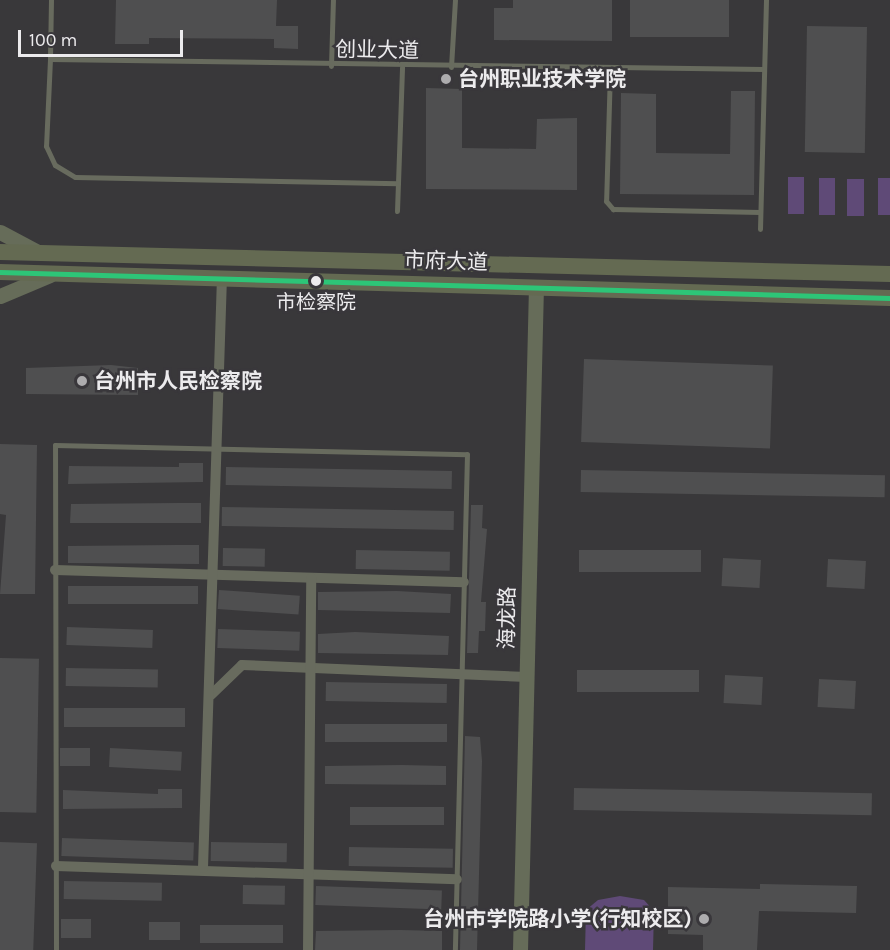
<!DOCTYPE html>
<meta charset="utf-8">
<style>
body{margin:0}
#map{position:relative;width:890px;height:950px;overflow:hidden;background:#39383a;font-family:Karla,"Noto Sans SC",sans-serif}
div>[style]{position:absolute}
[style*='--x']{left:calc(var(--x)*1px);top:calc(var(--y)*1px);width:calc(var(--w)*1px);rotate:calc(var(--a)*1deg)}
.green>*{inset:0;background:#5f4a77;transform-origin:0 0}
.building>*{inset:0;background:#4f4f50;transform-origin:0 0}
.lane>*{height:5px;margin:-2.5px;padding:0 2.5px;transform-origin:2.5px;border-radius:2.5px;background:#686b5e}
.street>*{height:10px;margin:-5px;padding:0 5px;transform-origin:5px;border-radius:5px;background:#686b5e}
.secondary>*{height:15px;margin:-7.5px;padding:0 7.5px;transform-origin:7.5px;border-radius:7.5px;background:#666c59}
.primary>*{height:16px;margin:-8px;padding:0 8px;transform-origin:8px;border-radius:8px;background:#646a52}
.bus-1>*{height:4.5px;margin:-2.25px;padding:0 2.25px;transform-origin:2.25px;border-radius:2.25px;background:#2dc577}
.dots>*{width:16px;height:16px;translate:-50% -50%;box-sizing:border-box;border:3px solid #39373b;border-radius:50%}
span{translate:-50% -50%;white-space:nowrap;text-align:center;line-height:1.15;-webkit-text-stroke:5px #39373b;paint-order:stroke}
.bus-label{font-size:20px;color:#ecebed}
.street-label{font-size:21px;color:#ecebed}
.poi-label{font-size:21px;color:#ecebed;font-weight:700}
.left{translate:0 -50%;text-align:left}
.right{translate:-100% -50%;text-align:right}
.scale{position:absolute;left:18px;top:30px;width:165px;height:27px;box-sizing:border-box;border:3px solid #ecebed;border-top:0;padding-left:8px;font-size:18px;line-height:21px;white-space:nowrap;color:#ecebed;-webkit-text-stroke:4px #39373b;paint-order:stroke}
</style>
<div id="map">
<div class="green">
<i style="left:788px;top:177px;width:16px;height:37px"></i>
<i style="left:819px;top:178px;width:16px;height:37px"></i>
<i style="left:878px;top:178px;width:12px;height:37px"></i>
<i style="left:847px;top:179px;width:17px;height:37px"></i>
<i style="clip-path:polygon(620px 896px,644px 900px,654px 911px,653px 950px,585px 950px,586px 910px,598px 900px)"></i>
</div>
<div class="building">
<i style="clip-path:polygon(116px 0,277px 0,276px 26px,298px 26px,298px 49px,274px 48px,274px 39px,149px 38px,149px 44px,115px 44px)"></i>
<i style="clip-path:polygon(513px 0,612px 0,612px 41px,494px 40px,494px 8px,513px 8px)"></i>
<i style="left:630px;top:0;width:99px;height:37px"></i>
<i style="left:807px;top:26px;width:60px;height:126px;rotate:1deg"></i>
<i style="clip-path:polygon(426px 88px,462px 89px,462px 148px,536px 149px,537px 119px,577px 118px,577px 190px,426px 189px)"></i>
<i style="clip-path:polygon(731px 91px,755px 91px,754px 195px,620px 194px,621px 93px,656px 94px,656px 153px,730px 154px)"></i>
<i style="left:584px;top:359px;width:189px;height:83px;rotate:2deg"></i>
<i style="clip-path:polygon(111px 365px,138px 368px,138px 395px,26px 394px,26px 368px)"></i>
<i style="clip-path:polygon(0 444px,37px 445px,35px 594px,0 594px,6px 515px,0 514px)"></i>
<i style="clip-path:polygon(179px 463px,203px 463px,203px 482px,68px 484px,69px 466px,179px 467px)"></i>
<i style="left:226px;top:467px;width:226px;height:18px;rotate:1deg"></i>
<i style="left:581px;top:470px;width:304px;height:22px;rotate:1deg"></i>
<i style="clip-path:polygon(177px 503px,201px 503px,201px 523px,70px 523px,71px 504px)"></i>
<i style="clip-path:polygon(471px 505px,483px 505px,482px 528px,487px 529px,481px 602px,486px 602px,485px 631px,479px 631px,478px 653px,467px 653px)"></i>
<i style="left:222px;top:507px;width:232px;height:19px;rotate:1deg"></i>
<i style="clip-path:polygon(175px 545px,199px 545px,199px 564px,68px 563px,68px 546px)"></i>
<i style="left:223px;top:548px;width:42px;height:18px;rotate:1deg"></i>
<i style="left:356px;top:550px;width:94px;height:19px;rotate:1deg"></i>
<i style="left:579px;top:550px;width:122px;height:22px"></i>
<i style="left:723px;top:558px;width:38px;height:28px;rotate:3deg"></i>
<i style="left:828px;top:559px;width:38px;height:28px;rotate:3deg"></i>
<i style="left:68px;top:586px;width:130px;height:18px"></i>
<i style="left:219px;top:590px;width:81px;height:19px;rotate:4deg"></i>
<i style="clip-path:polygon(397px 591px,451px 594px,450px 613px,318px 610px,318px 592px)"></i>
<i style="left:67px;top:627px;width:86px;height:18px;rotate:2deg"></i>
<i style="left:218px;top:629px;width:82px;height:19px;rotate:2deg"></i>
<i style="clip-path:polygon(355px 632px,449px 636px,448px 655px,318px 653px,318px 634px)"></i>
<i style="left:0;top:658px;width:39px;height:154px;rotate:1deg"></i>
<i style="left:66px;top:668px;width:92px;height:18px;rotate:1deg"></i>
<i style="left:577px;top:670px;width:122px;height:22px"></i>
<i style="left:725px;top:675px;width:38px;height:28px;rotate:3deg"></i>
<i style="left:819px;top:679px;width:37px;height:28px;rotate:3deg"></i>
<i style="left:326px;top:682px;width:121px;height:19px;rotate:1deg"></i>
<i style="left:64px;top:708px;width:121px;height:19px"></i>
<i style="left:325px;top:724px;width:122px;height:18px"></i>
<i style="clip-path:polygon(465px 736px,480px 737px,482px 761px,477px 950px,460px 950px)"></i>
<i style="left:60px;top:748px;width:30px;height:18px"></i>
<i style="left:110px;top:748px;width:72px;height:19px;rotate:3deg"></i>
<i style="clip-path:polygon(402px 765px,446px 766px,446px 785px,325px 784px,325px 766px)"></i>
<i style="left:574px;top:788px;width:298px;height:22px;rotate:1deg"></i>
<i style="clip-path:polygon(158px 789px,182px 789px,182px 808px,63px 809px,63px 790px,158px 794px)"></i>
<i style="left:350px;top:807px;width:94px;height:18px"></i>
<i style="left:62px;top:838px;width:132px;height:18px;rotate:2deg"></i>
<i style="left:0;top:842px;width:37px;height:108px;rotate:2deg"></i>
<i style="left:211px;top:842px;width:76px;height:19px;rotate:1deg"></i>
<i style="left:349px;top:847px;width:104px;height:19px;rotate:1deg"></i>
<i style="left:64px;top:881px;width:98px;height:18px;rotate:1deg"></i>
<i style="clip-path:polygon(760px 884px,857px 886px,856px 913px,759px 911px,757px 950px,703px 950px,703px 935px,668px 934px,668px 887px,760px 889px)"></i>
<i style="left:243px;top:885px;width:42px;height:19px;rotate:1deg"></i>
<i style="left:316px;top:886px;width:126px;height:19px;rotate:2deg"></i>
<i style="left:61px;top:919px;width:30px;height:19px"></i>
<i style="left:149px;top:922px;width:31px;height:18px"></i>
<i style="left:200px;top:925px;width:83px;height:18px"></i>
<i style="clip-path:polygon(400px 930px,442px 931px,442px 950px,315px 950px,316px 931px)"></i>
</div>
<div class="lane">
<i style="--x:51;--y:0;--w:59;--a:91"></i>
<i style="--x:50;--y:59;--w:713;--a:0.8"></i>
<i style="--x:50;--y:59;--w:87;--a:92.6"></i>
<i style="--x:46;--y:146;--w:21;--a:65"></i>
<i style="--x:55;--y:165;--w:23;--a:31"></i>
<i style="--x:75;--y:177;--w:323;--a:1.1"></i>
<i style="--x:398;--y:183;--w:116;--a:-88"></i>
<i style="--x:331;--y:66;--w:66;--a:-88.3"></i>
<i style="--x:451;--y:67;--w:67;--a:-86.6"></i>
<i style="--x:610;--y:70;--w:131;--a:91.7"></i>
<i style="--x:606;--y:201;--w:11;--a:49"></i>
<i style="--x:613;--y:209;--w:147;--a:1.2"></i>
<i style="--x:397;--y:211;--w:28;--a:-88"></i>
<i style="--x:760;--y:229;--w:229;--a:-88.5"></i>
<i style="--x:56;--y:950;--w:505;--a:-90.11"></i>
<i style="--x:55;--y:445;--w:412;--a:1.3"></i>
<i style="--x:467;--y:454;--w:496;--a:91.4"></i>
</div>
<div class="street">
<i style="--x:55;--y:570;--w:409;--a:1.7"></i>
<i style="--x:211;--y:695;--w:43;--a:-44.1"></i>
<i style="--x:242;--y:665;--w:285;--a:2.4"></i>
<i style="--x:56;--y:866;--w:401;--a:1.9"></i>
<i style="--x:203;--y:868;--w:590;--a:-88.16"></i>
<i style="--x:308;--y:950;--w:372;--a:-89.5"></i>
</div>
<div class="secondary">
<i style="--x:0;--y:232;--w:43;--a:27.8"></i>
<i style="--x:0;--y:296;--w:54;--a:-22.8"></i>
<i style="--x:520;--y:950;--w:663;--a:-88.62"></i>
</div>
<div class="primary">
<i style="--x:0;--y:252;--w:890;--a:1.42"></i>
<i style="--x:0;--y:272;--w:890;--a:1.67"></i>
</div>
<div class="bus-1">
<i style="--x:0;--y:272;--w:890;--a:1.67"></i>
</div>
<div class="dots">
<i style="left:446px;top:79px;background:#adacae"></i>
<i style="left:316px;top:281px;background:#ecebed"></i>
<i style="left:82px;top:381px;background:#adacae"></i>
<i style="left:704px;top:919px;background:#adacae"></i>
</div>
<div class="bus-label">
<span style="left:316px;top:302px">市检察院</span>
</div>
<div class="street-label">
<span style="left:377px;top:50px;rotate:1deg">创业大道</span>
<span style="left:446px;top:261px;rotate:2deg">市府大道</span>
<span style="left:507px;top:618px;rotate:-89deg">海龙路</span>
</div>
<div class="poi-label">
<span class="left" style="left:458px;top:79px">台州职业技术学院</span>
<span class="left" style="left:94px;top:381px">台州市人民检察院</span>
<span class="right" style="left:692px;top:919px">台州市学院路小学(行知校区)</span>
</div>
<div class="scale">100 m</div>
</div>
